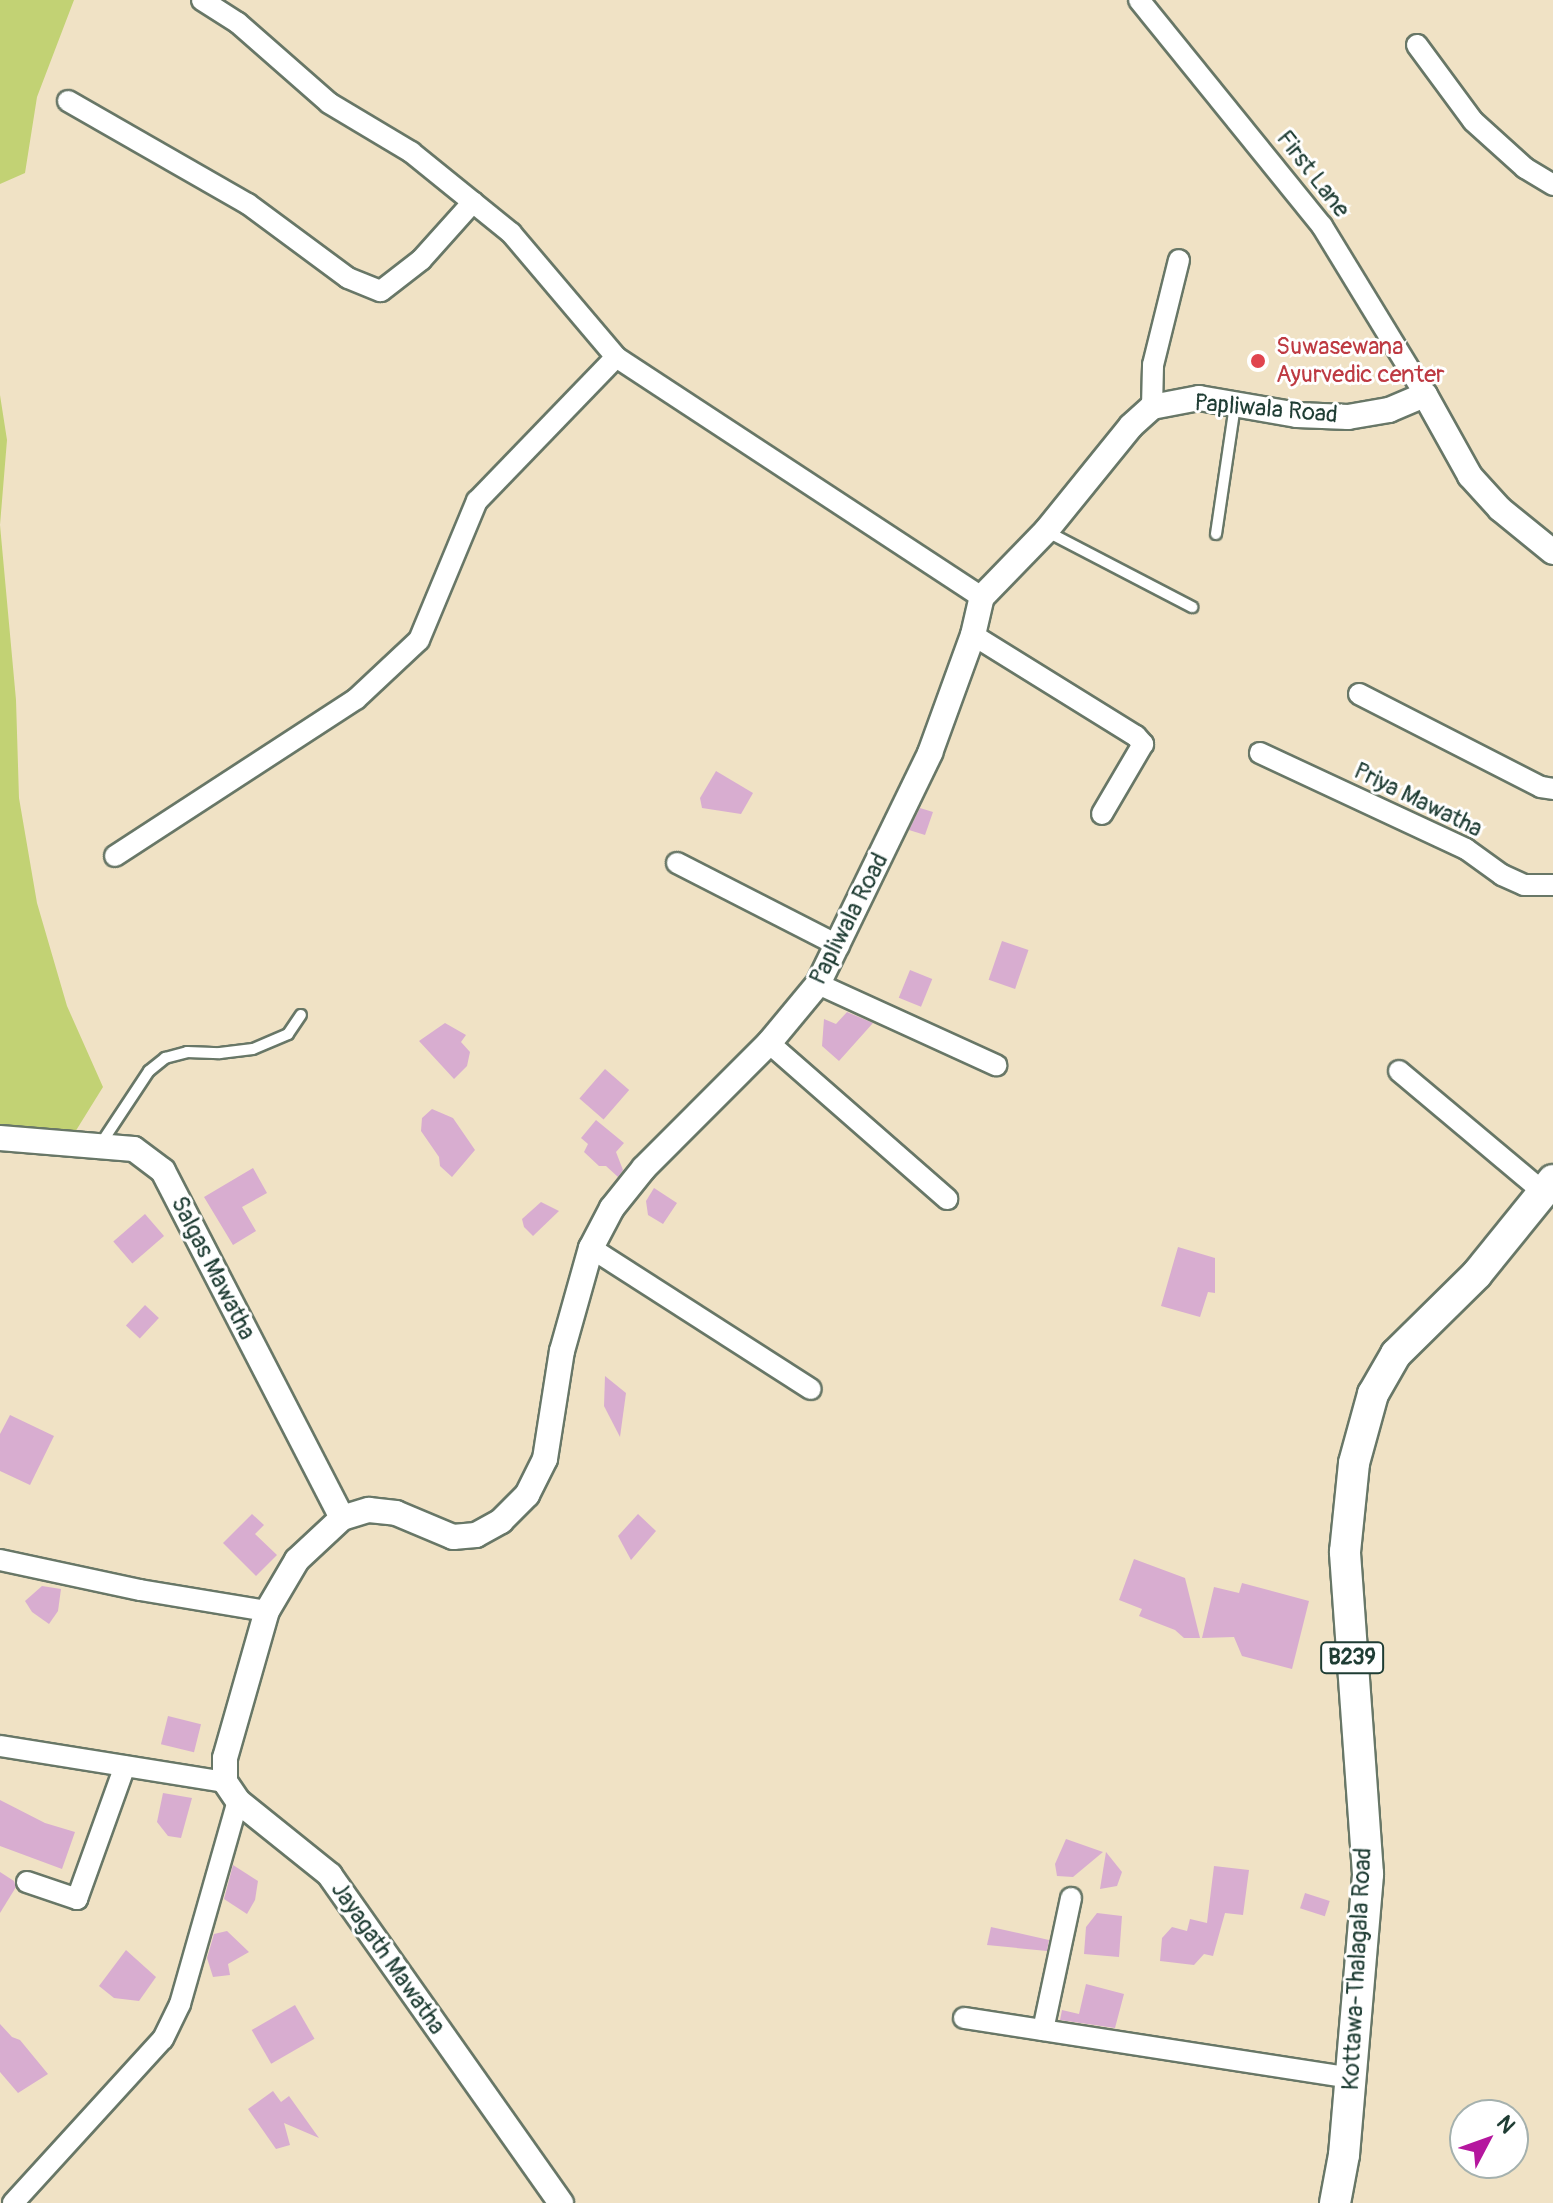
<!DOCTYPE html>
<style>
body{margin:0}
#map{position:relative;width:1553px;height:2203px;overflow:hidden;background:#f0e2c5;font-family:Pangolin,sans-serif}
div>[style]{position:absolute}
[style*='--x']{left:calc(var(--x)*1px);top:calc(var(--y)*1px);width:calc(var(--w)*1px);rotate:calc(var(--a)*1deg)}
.green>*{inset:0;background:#c2d274}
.building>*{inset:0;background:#d8add0;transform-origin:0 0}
.roads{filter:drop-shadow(2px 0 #687767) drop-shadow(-2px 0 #687767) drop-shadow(0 2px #687767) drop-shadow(0 -2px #687767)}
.service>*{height:10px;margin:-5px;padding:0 5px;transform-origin:5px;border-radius:5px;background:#fff}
.minor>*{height:20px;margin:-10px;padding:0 10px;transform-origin:10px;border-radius:10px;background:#fff}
.tertiary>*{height:24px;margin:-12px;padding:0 12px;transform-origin:12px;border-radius:12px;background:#fff}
.primary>*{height:30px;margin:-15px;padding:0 15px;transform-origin:15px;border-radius:15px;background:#fff}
.dots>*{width:22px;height:22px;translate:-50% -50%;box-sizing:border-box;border:4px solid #fff;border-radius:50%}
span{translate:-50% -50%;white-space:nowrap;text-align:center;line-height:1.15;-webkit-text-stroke:6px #fff;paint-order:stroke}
.shield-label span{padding:2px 6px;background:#fff;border:2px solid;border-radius:6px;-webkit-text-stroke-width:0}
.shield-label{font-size:22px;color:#1f3d34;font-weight:700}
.street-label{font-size:24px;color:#1f3d34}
.health-label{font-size:24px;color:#be3a42}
.left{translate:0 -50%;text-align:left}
.north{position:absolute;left:1449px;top:2099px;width:80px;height:80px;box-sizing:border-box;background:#fff;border:2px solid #a5b1ae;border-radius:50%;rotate:49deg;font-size:22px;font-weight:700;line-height:32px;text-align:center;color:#1f3d34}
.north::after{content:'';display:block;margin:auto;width:28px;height:36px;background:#b5179e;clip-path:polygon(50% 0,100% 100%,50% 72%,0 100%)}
</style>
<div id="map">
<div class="green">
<i style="clip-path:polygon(0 0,74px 0,37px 97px,25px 173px,0 184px)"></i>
<i style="clip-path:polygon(0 395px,7px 440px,0 525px,16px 700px,19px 798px,37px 903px,67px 1006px,103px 1087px,67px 1145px,0 1138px)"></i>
</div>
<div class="building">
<i style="clip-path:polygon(716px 771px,753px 793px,741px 814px,702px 808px,700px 798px)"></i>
<i style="clip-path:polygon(920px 808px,933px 812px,925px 835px,909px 830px)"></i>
<i style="left:1002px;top:941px;width:28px;height:41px;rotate:19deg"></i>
<i style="left:910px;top:970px;width:24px;height:30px;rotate:22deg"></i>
<i style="clip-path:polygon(847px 1012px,873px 1023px,839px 1061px,822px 1046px,824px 1019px,836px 1024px)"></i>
<i style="clip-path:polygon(445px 1023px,466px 1035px,461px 1042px,470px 1052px,467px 1066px,454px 1079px,419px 1041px)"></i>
<i style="left:605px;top:1069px;width:32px;height:39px;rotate:41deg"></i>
<i style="clip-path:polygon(432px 1109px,453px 1118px,475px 1150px,452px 1177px,440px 1166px,439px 1157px,421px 1131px,422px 1118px)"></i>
<i style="clip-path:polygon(596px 1120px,624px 1143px,616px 1152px,623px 1170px,618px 1177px,606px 1166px,599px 1166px,584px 1152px,588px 1144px,581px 1138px)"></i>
<i style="clip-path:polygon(253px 1168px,267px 1193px,242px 1207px,256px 1231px,233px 1245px,204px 1197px)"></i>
<i style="clip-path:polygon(654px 1188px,677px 1203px,663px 1224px,648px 1215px,646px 1201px)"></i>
<i style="clip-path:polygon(541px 1202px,559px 1211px,533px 1236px,524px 1227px,522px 1219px)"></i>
<i style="left:145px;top:1214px;width:29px;height:42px;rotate:49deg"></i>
<i style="clip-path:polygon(1178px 1247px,1215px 1258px,1215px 1293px,1208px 1292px,1200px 1317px,1161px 1306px)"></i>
<i style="left:145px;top:1305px;width:19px;height:28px;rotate:43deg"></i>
<i style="clip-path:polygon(605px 1376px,626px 1393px,620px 1437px,604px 1406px)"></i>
<i style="clip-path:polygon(10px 1415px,54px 1436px,30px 1485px,0 1471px,0 1434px)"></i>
<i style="clip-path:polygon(252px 1514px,264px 1525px,255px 1534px,277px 1555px,256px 1576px,223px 1543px)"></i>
<i style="clip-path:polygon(638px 1514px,656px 1531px,631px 1560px,618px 1536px)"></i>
<i style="clip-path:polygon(1134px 1559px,1185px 1578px,1200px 1638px,1184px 1638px,1175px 1630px,1139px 1616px,1142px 1609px,1119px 1600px)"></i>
<i style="clip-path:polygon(1242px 1583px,1309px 1601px,1292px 1669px,1242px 1656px,1234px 1637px,1202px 1638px,1214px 1587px,1239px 1593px)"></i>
<i style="clip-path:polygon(42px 1586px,61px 1589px,58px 1611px,49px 1624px,32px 1612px,25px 1601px)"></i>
<i style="left:168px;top:1716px;width:34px;height:29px;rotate:14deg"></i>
<i style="clip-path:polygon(163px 1793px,192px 1798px,181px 1838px,168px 1836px,157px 1822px)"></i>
<i style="clip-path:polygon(0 1800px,45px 1823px,75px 1832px,62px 1869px,0 1846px)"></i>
<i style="clip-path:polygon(1066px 1839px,1103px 1852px,1073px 1877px,1057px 1876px,1055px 1864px)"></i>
<i style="clip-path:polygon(1106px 1852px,1122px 1872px,1117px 1886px,1100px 1889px)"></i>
<i style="clip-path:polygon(233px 1865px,258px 1881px,255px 1900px,247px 1914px,224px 1899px)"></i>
<i style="clip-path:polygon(1214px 1866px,1249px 1870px,1243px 1915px,1225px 1913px,1213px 1956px,1204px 1954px,1194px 1965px,1160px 1961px,1162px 1938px,1172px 1927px,1187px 1931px,1190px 1919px,1207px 1923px)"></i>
<i style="clip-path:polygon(0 1872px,14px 1881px,16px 1887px,0 1913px)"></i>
<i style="left:1305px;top:1893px;width:26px;height:16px;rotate:18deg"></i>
<i style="clip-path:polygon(1097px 1913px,1122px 1916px,1119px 1957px,1084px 1954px,1086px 1927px)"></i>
<i style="clip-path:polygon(991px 1927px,1049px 1940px,1047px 1951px,987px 1945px)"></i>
<i style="clip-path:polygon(227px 1931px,249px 1952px,228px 1964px,230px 1975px,213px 1977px,207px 1958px,214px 1934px)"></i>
<i style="clip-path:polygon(126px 1950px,156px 1977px,139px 2001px,114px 1998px,99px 1986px)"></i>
<i style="clip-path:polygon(1086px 1984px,1124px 1994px,1115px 2028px,1060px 2020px,1062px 2010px,1079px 2014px)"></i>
<i style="left:295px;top:2005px;width:39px;height:50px;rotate:60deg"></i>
<i style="clip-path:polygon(0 2024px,12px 2037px,20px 2040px,48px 2074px,18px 2093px,0 2072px)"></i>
<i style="clip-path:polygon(273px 2091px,281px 2102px,289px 2096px,319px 2138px,284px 2123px,290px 2145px,276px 2149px,248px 2109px)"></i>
</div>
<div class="roads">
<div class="service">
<i style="--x:1046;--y:531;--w:165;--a:27.5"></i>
<i style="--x:1216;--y:534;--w:129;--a:-81.6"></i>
<i style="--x:100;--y:1145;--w:89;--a:-56.5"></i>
<i style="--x:149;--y:1071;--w:21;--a:-39"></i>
<i style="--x:165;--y:1058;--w:23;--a:-15"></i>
<i style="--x:187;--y:1052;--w:33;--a:2"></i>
<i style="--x:220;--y:1053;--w:33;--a:-7"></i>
<i style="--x:253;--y:1049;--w:38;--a:-23"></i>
<i style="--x:288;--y:1034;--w:23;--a:-56"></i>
</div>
<div class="minor">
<i style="--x:202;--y:0;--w:43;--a:32.6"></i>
<i style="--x:238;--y:23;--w:121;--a:41.3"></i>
<i style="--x:329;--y:103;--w:96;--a:30.9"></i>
<i style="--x:411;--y:152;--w:129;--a:39"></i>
<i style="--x:511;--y:233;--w:162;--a:49.7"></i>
<i style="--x:616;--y:357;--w:438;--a:33.3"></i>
<i style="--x:1139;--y:0;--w:291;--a:51"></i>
<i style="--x:1322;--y:226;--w:198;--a:58.6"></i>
<i style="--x:1417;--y:45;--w:94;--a:53.6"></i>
<i style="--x:1473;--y:121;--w:70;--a:42.1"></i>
<i style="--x:1525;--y:168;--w:33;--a:31"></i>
<i style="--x:68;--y:101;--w:207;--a:29.8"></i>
<i style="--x:248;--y:204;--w:124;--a:36.5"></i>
<i style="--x:348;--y:278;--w:35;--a:22"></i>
<i style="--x:381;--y:291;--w:51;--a:-37.8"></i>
<i style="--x:421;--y:260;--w:78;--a:-48.1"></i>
<i style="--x:1152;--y:407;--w:42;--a:-88.6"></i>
<i style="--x:1153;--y:365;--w:108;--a:-76.1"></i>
<i style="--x:973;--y:635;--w:192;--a:31.8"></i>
<i style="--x:1136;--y:736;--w:11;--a:49"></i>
<i style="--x:1143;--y:744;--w:81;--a:120.4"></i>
<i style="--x:1359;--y:694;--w:204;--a:27.1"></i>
<i style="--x:1541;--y:787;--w:12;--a:9"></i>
<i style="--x:1260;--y:753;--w:227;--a:25"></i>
<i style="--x:1466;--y:849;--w:44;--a:35.8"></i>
<i style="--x:1502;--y:875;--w:24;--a:24"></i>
<i style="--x:1524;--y:885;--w:29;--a:0"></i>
<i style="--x:115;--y:856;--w:288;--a:-33.1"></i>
<i style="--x:356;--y:699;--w:86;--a:-43.1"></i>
<i style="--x:419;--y:640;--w:151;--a:-67.4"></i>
<i style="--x:477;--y:501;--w:200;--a:-46"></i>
<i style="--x:677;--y:863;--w:182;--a:27.1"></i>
<i style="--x:818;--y:984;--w:196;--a:24.5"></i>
<i style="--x:769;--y:1043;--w:237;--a:41.2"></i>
<i style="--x:1399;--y:1071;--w:188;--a:40"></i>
<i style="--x:591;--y:1248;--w:261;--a:32.7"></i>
<i style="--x:0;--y:1560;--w:143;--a:12.1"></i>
<i style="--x:140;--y:1590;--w:129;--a:9.4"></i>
<i style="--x:0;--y:1746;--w:228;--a:9.1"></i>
<i style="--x:27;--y:1882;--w:53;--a:18.8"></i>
<i style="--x:77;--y:1899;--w:141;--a:-70.2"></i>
<i style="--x:964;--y:2018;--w:392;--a:8.8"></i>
<i style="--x:1043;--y:2030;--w:135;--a:-78"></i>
<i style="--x:13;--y:2203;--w:222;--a:-47.6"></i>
<i style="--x:163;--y:2039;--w:39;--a:-64"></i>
<i style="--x:180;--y:2004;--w:211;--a:-74.1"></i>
</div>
<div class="tertiary">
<i style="--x:0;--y:1138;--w:134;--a:4.7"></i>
<i style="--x:134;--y:1149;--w:36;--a:37"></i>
<i style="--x:163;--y:1171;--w:390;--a:62.7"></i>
<i style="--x:561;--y:2203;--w:401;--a:-125.2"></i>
<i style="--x:330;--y:1875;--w:118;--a:-141.2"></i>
<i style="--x:238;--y:1801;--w:23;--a:-124"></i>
<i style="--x:225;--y:1782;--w:24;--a:-90"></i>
<i style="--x:225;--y:1758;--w:153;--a:-74.1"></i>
<i style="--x:267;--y:1611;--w:59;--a:-59.5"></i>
<i style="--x:297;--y:1560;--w:62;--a:-43"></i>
<i style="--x:342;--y:1518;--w:28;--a:-17"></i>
<i style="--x:369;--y:1510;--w:27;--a:6"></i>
<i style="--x:396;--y:1513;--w:62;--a:22.8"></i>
<i style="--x:453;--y:1537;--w:23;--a:-5"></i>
<i style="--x:476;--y:1535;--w:29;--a:-29"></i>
<i style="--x:501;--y:1521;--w:37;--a:-45"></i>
<i style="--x:527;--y:1495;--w:40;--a:-63.4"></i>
<i style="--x:545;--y:1459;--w:109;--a:-81.1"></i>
<i style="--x:562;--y:1351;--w:107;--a:-74.3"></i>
<i style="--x:591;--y:1248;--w:45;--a:-62.3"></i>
<i style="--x:612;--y:1208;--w:51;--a:-51.3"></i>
<i style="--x:644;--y:1168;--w:177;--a:-45"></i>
<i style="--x:769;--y:1043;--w:77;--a:-50.3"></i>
<i style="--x:818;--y:984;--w:257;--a:-64.1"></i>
<i style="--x:930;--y:753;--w:126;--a:-70"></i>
<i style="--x:973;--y:635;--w:39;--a:-77"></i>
<i style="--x:982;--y:597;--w:92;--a:-45.9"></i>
<i style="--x:1046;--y:531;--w:135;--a:-51"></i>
<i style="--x:1131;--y:426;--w:28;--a:-42"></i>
<i style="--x:1152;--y:407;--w:48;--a:-10.8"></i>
<i style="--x:1199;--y:398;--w:99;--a:9.8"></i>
<i style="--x:1297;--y:415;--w:51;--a:2.2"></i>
<i style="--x:1348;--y:417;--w:42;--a:-9.7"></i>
<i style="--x:1389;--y:410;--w:39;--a:-23"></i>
<i style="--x:1425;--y:395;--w:93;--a:60.9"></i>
<i style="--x:1470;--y:476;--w:45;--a:47.7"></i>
<i style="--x:1500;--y:509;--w:68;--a:39.1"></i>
</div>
<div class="primary">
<i style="--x:1335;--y:2203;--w:49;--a:-79.4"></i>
<i style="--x:1344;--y:2155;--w:282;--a:-85.1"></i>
<i style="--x:1368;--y:1874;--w:323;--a:-94.1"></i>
<i style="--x:1345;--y:1552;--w:89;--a:-84.2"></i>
<i style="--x:1354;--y:1463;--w:72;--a:-74.6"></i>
<i style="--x:1373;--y:1394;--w:46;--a:-60.1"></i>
<i style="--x:1396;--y:1354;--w:114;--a:-44.6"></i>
<i style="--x:1477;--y:1274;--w:121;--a:-51"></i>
</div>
</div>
<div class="dots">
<i style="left:1258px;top:361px;background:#e0444e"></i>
</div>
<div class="shield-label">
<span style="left:1352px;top:1658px">B239</span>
</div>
<div class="street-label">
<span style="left:1313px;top:174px;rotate:52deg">First Lane</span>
<span style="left:1266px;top:409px;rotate:5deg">Papliwala Road</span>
<span style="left:1418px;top:800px;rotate:26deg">Priya Mawatha</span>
<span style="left:849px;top:919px;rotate:-63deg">Papliwala Road</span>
<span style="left:213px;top:1268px;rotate:63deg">Salgas Mawatha</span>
<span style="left:388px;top:1958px;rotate:55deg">Jayagath Mawatha</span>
<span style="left:1357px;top:1969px;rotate:-87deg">Kottawa-Thalagala Road</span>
</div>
<div class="health-label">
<span class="left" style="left:1276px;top:361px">Suwasewana<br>Ayurvedic center</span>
</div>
<div class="north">N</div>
</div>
